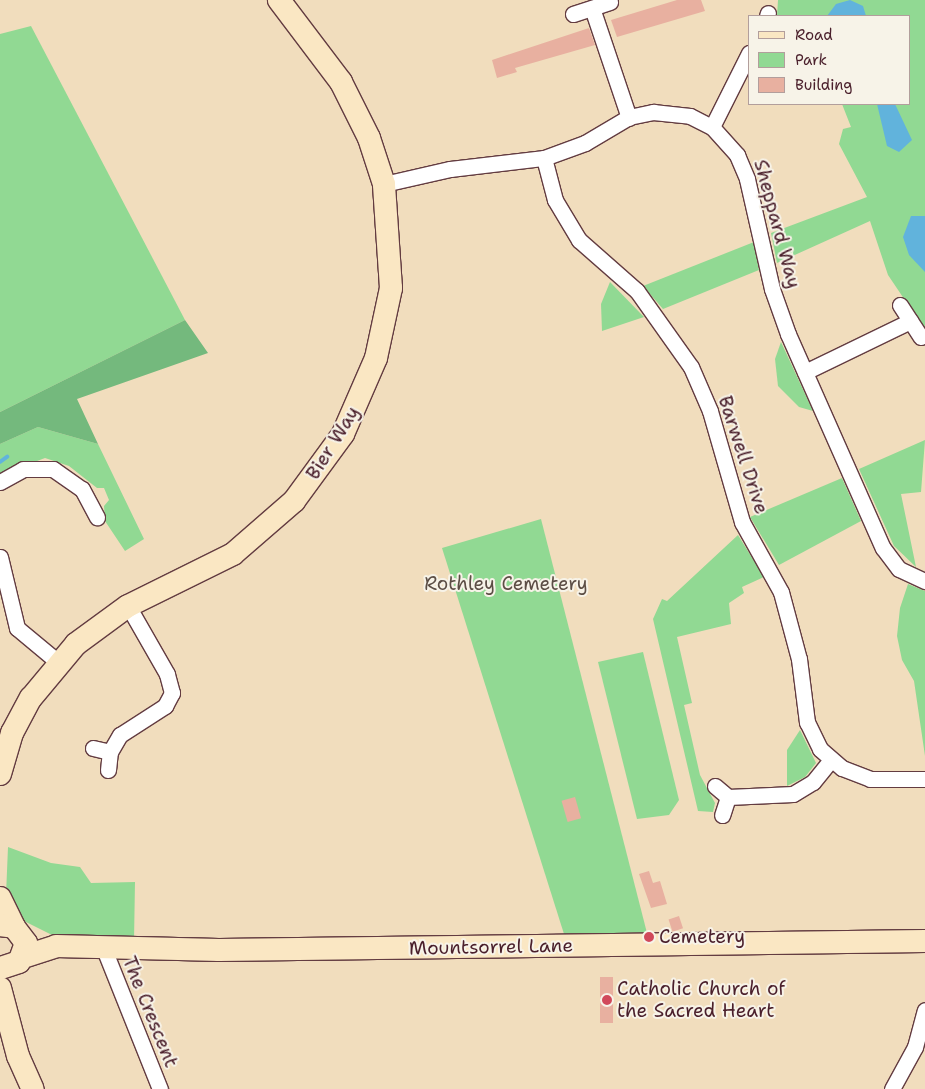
<!DOCTYPE html>
<style>
body{margin:0}
#map{position:relative;width:925px;height:1089px;overflow:hidden;background:#f1ddbd;font-family:"Shantell Sans",sans-serif}
div>[style]{position:absolute}
[style*='--x']{left:calc(var(--x)*1px);top:calc(var(--y)*1px);width:calc(var(--w)*1px);rotate:calc(var(--a)*1deg)}
.green>*{inset:0;background:#91d993}
.forest>*{inset:0;background:#74b97d}
.water>*{inset:0;background:#61b3dc}
.stream>*{height:4px;margin:-2px;padding:0 2px;transform-origin:2px;border-radius:2px;background:#61b3dc}
.building>*{inset:0;background:#e8b0a0;transform-origin:0 0}
.roads{filter:drop-shadow(1px 0 #633c41) drop-shadow(-1px 0 #633c41) drop-shadow(0 1px #633c41) drop-shadow(0 -1px #633c41)}
.street>*{height:15px;margin:-7.5px;padding:0 7.5px;transform-origin:7.5px;border-radius:7.5px;background:#fff}
.secondary>*{height:22px;margin:-11px;padding:0 11px;transform-origin:11px;border-radius:11px;background:#fae7c3}
.dots>*{width:14px;height:14px;translate:-50% -50%;box-sizing:border-box;border:2px solid #f7f3e8;border-radius:50%}
span{translate:-50% -50%;white-space:nowrap;text-align:center;line-height:1.15;-webkit-text-stroke:4px #f7f3e8;paint-order:stroke}
.street-label{font-size:19px;color:#4a1f2b}
.park-label{font-size:19px;color:#5c4e45}
.poi-label{font-size:19px;color:#4a1f2b}
.left{translate:0 -50%;text-align:left}
.legend{position:absolute;left:748px;top:15px;width:162px;height:90px;box-sizing:border-box;background:#f7f3e8;border:1px solid #b29e9c;margin:0;padding:6px 9px;list-style:none;font-size:15px;color:#4a1f2b}
.legend li{display:flex;align-items:center;gap:10px;height:25px}
.legend b{width:25px;border:1px solid #b29e9c}
</style>
<div id="map">
<div class="green">
<i style="clip-path:polygon(778px 0,925px 0,925px 330px,888px 275px,870px 221px,777px 263px,771px 233px,867px 197px,839px 144px,843px 129px,851px 127px,842px 104px,909px 104px,909px 16px,777px 16px)"></i>
<i style="clip-path:polygon(31px 26px,185px 320px,0 412px,0 34px)"></i>
<i style="clip-path:polygon(754px 242px,759px 270px,663px 309px,643px 286px)"></i>
<i style="clip-path:polygon(610px 282px,644px 317px,602px 331px,601px 304px)"></i>
<i style="clip-path:polygon(781px 342px,813px 411px,799px 407px,778px 386px,775px 359px)"></i>
<i style="clip-path:polygon(38px 427px,98px 444px,144px 539px,125px 551px,105px 521px,104px 506px,109px 500px,104px 488px,97px 488px,69px 466px,45px 458px,0 475px,0 444px)"></i>
<i style="clip-path:polygon(925px 440px,921px 492px,901px 494px,916px 567px,894px 546px,859px 469px)"></i>
<i style="clip-path:polygon(842px 478px,861px 521px,779px 565px,750px 517px)"></i>
<i style="clip-path:polygon(541px 519px,647px 933px,564px 934px,442px 548px)"></i>
<i style="clip-path:polygon(738px 535px,764px 577px,742px 587px,744px 593px,729px 603px,731px 624px,677px 637px,692px 703px,684px 705px,700px 775px,715px 803px,713px 812px,698px 811px,653px 619px,662px 599px,667px 601px)"></i>
<i style="clip-path:polygon(908px 584px,925px 591px,925px 756px,914px 681px,902px 660px,897px 636px,900px 608px)"></i>
<i style="clip-path:polygon(643px 652px,679px 800px,669px 815px,637px 819px,598px 662px)"></i>
<i style="clip-path:polygon(800px 730px,816px 763px,805px 777px,787px 786px,787px 750px)"></i>
<i style="clip-path:polygon(8px 847px,51px 863px,80px 867px,91px 883px,135px 882px,134px 941px,56px 937px,22px 920px,6px 895px)"></i>
</div>
<div class="forest">
<i style="clip-path:polygon(185px 320px,208px 353px,77px 399px,98px 444px,38px 427px,0 444px,0 412px)"></i>
</div>
<div class="water">
<i style="clip-path:polygon(850px 0,863px 6px,866px 16px,827px 16px,836px 4px)"></i>
<i style="clip-path:polygon(877px 104px,895px 104px,912px 140px,899px 152px,887px 146px)"></i>
<i style="clip-path:polygon(911px 216px,925px 216px,925px 272px,909px 255px,903px 237px)"></i>
</div>
<div class="stream">
<i style="--x:0;--y:462;--w:9;--a:-36"></i>
</div>
<div class="building">
<i style="clip-path:polygon(677px 0,701px 0,705px 11px,617px 37px,611px 20px)"></i>
<i style="clip-path:polygon(589px 28px,595px 45px,515px 68px,517px 72px,497px 78px,492px 60px)"></i>
<i style="left:575px;top:797px;width:22px;height:14px;rotate:74deg"></i>
<i style="clip-path:polygon(649px 871px,653px 883px,660px 881px,667px 904px,651px 908px,639px 874px)"></i>
<i style="left:679px;top:916px;width:13px;height:11px;rotate:72deg"></i>
<i style="left:600px;top:977px;width:13px;height:46px"></i>
</div>
<div class="roads">
<div class="street">
<i style="--x:592;--y:8;--w:116;--a:71.4"></i>
<i style="--x:573;--y:14;--w:39;--a:-18"></i>
<i style="--x:767;--y:16;--w:3;--a:-72"></i>
<i style="--x:712;--y:127;--w:83;--a:-63.4"></i>
<i style="--x:544;--y:158;--w:43;--a:75.3"></i>
<i style="--x:555;--y:200;--w:47;--a:59"></i>
<i style="--x:579;--y:240;--w:77;--a:41.3"></i>
<i style="--x:637;--y:291;--w:93;--a:54.6"></i>
<i style="--x:691;--y:367;--w:48;--a:66.6"></i>
<i style="--x:710;--y:411;--w:116;--a:73.9"></i>
<i style="--x:742;--y:522;--w:80;--a:60.9"></i>
<i style="--x:781;--y:592;--w:69;--a:75"></i>
<i style="--x:799;--y:659;--w:64;--a:82.8"></i>
<i style="--x:807;--y:722;--w:30;--a:64"></i>
<i style="--x:820;--y:749;--w:29;--a:41"></i>
<i style="--x:842;--y:768;--w:30;--a:21"></i>
<i style="--x:870;--y:779;--w:55;--a:0"></i>
<i style="--x:384;--y:184;--w:68;--a:-12.8"></i>
<i style="--x:450;--y:169;--w:95;--a:-6.7"></i>
<i style="--x:544;--y:158;--w:44;--a:-20.1"></i>
<i style="--x:585;--y:143;--w:51;--a:-30.6"></i>
<i style="--x:629;--y:117;--w:25;--a:-12"></i>
<i style="--x:653;--y:112;--w:37;--a:6"></i>
<i style="--x:690;--y:116;--w:25;--a:27"></i>
<i style="--x:712;--y:127;--w:38;--a:48"></i>
<i style="--x:737;--y:155;--w:26;--a:67"></i>
<i style="--x:747;--y:179;--w:113;--a:77.2"></i>
<i style="--x:772;--y:289;--w:48;--a:70.4"></i>
<i style="--x:788;--y:334;--w:234;--a:66.1"></i>
<i style="--x:883;--y:548;--w:26;--a:53"></i>
<i style="--x:899;--y:569;--w:29;--a:25"></i>
<i style="--x:900;--y:305;--w:38;--a:57"></i>
<i style="--x:805;--y:372;--w:117;--a:-25.9"></i>
<i style="--x:0;--y:482;--w:26;--a:-29"></i>
<i style="--x:23;--y:469;--w:30;--a:0"></i>
<i style="--x:53;--y:469;--w:35;--a:35"></i>
<i style="--x:82;--y:489;--w:32;--a:62"></i>
<i style="--x:0;--y:557;--w:73;--a:76.5"></i>
<i style="--x:17;--y:628;--w:53;--a:39.7"></i>
<i style="--x:93;--y:748;--w:17;--a:13"></i>
<i style="--x:108;--y:770;--w:18;--a:-84"></i>
<i style="--x:110;--y:752;--w:20;--a:-60"></i>
<i style="--x:120;--y:735;--w:54;--a:-32.8"></i>
<i style="--x:165;--y:706;--w:15;--a:-62"></i>
<i style="--x:172;--y:693;--w:20;--a:-105"></i>
<i style="--x:167;--y:674;--w:78;--a:-119.8"></i>
<i style="--x:715;--y:786;--w:17;--a:40"></i>
<i style="--x:728;--y:797;--w:19;--a:108"></i>
<i style="--x:728;--y:797;--w:65;--a:-2.6"></i>
<i style="--x:793;--y:794;--w:23;--a:-31"></i>
<i style="--x:813;--y:782;--w:28;--a:-51"></i>
<i style="--x:104;--y:949;--w:151;--a:68.2"></i>
<i style="--x:892;--y:1089;--w:48;--a:-61.3"></i>
<i style="--x:915;--y:1047;--w:38;--a:-75"></i>
</div>
<div class="secondary">
<i style="--x:0;--y:774;--w:43;--a:-73.7"></i>
<i style="--x:12;--y:733;--w:40;--a:-62"></i>
<i style="--x:31;--y:698;--w:70;--a:-50.2"></i>
<i style="--x:76;--y:644;--w:64;--a:-36.2"></i>
<i style="--x:128;--y:606;--w:117;--a:-26.3"></i>
<i style="--x:233;--y:554;--w:81;--a:-41"></i>
<i style="--x:294;--y:501;--w:83;--a:-53.8"></i>
<i style="--x:343;--y:434;--w:83;--a:-66.5"></i>
<i style="--x:376;--y:358;--w:72;--a:-77.9"></i>
<i style="--x:391;--y:288;--w:104;--a:-93.9"></i>
<i style="--x:384;--y:184;--w:48;--a:-108.1"></i>
<i style="--x:369;--y:138;--w:63;--a:-116.6"></i>
<i style="--x:341;--y:82;--w:103;--a:-127.1"></i>
<i style="--x:0;--y:898;--w:32;--a:64"></i>
<i style="--x:0;--y:925;--w:14;--a:8"></i>
<i style="--x:14;--y:927;--w:20;--a:53"></i>
<i style="--x:26;--y:943;--w:20;--a:110"></i>
<i style="--x:19;--y:962;--w:20;--a:162"></i>
<i style="--x:23;--y:957;--w:35;--a:-18"></i>
<i style="--x:56;--y:946;--w:163;--a:1.4"></i>
<i style="--x:219;--y:950;--w:706;--a:-0.73"></i>
<i style="--x:0;--y:988;--w:70;--a:75.2"></i>
<i style="--x:18;--y:1056;--w:36;--a:66"></i>
</div>
</div>
<div class="dots">
<i style="left:649px;top:937px;background:#d1495b"></i>
<i style="left:607px;top:1000px;background:#d1495b"></i>
</div>
<div class="street-label">
<span style="left:777px;top:224px;rotate:75deg">Sheppard Way</span>
<span style="left:333px;top:443px;rotate:-58deg">Bier Way</span>
<span style="left:743px;top:455px;rotate:72deg">Barwell Drive</span>
<span style="left:491px;top:947px;rotate:-1deg">Mountsorrel Lane</span>
<span style="left:150px;top:1012px;rotate:68deg">The Crescent</span>
</div>
<div class="park-label">
<span style="left:506px;top:584px">Rothley Cemetery</span>
</div>
<div class="poi-label">
<span class="left" style="left:659px;top:937px">Cemetery</span>
<span class="left" style="left:617px;top:1000px">Catholic Church of<br>the Sacred Heart</span>
</div>
<ul class="legend">
<li><b style="height:6px;background:#fae7c3"></b>Road</li>
<li><b style="height:14px;background:#91d993"></b>Park</li>
<li><b style="height:14px;background:#e8b0a0"></b>Building</li>
</ul>
</div>
